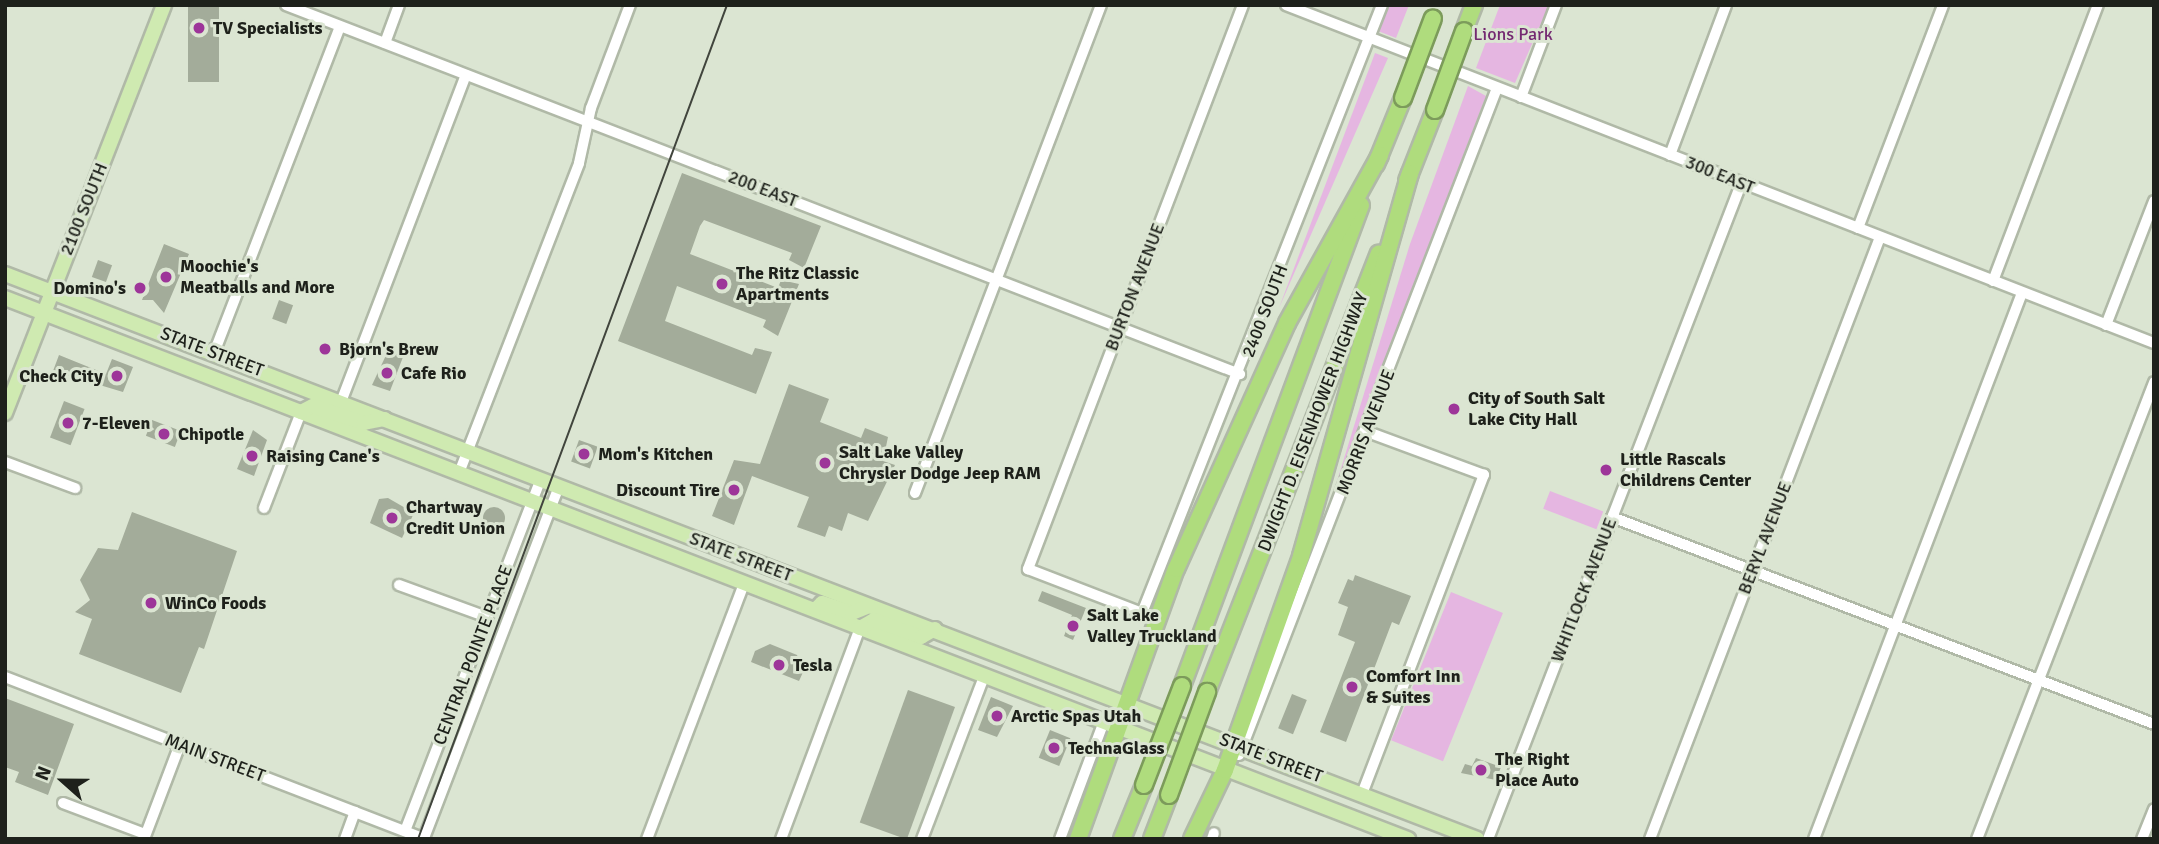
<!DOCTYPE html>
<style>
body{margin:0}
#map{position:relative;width:2159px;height:844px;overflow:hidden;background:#dbe5d2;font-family:Signika,sans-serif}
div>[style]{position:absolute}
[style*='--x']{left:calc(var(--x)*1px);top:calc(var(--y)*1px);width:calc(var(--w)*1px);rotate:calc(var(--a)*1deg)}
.green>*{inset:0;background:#e5b6e1;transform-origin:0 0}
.building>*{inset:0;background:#a3ac9a;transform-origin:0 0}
.round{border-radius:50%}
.roads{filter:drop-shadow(2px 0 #b0b9a7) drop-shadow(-2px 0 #b0b9a7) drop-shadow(0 2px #b0b9a7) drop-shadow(0 -2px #b0b9a7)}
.minor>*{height:10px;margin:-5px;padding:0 5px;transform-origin:5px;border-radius:5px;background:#fff}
.major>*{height:14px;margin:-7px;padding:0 7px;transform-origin:7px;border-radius:7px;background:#cfeab1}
.highway>*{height:16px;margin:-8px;padding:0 8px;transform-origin:8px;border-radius:8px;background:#afdc7d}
.tram>*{height:2px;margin:-1px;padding:0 1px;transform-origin:1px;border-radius:1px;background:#41453d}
.bridges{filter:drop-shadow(2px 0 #7c9b5b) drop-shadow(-2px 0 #7c9b5b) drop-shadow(0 2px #7c9b5b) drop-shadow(0 -2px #7c9b5b)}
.highway-bridge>*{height:16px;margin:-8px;padding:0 8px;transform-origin:8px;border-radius:8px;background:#afdc7d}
.dots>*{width:19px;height:19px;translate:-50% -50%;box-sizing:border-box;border:4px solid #dbe5d2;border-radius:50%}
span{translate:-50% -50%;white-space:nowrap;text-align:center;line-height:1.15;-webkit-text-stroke:6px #dbe5d2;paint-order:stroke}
.poi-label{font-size:18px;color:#1e211b;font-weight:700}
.left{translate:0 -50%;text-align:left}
.right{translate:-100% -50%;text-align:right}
.park-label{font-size:18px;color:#742971}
.street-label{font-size:18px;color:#1e211b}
.frame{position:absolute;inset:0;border:7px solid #1e211b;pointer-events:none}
.north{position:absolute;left:28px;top:746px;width:70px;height:70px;-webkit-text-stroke:5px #dbe5d2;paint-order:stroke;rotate:291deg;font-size:19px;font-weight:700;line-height:28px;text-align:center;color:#1e211b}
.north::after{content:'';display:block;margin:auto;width:24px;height:32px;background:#1e211b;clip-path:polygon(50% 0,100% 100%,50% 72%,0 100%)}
</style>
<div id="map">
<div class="green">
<i style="clip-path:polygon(1388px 5px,1409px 5px,1396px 38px,1378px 31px)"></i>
<i style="clip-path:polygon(1500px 5px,1549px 5px,1515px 83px,1476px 68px)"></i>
<i style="clip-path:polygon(1375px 53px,1388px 58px,1279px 308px)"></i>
<i style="clip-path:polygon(1468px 86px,1486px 96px,1330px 504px,1410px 244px)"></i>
<i style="left:1550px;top:491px;width:57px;height:19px;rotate:21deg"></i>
<i style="left:1451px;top:592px;width:56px;height:160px;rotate:22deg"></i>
</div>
<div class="building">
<i style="left:188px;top:5px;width:31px;height:77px"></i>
<i style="clip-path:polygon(682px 173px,821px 226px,804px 268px,789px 260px,792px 253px,704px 220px,700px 226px,690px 254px,778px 288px,781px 280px,799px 284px,778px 336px,763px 327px,766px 320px,677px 286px,665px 321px,752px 355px,755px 348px,772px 352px,756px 394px,618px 341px)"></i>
<i style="clip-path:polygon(164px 244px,189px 254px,164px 313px,153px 300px,142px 300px)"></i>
<i style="left:98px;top:260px;width:15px;height:18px;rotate:20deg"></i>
<i style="left:279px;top:300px;width:15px;height:20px;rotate:20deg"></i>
<i style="clip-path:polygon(388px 351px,403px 357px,390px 391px,372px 385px)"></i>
<i style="clip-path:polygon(59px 355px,106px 374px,112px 359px,133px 367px,123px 392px,53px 371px)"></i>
<i style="clip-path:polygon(789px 384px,829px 399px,820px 422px,861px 438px,865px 428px,888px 437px,883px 461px,895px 465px,868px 521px,848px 513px,842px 531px,829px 526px,825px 537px,797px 527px,809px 497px,752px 476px,734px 525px,712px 516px,734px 460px,760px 464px)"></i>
<i style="left:64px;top:401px;width:22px;height:39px;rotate:21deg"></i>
<i style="left:152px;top:420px;width:31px;height:17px;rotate:21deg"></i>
<i style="clip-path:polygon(253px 430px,267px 440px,254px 476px,237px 469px)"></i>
<i style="left:579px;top:440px;width:20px;height:23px;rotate:20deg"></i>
<i style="clip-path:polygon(388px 498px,414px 513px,402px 538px,370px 523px,379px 499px)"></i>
<i class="round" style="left:483px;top:507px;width:22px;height:22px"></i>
<i style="clip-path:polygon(132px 512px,237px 551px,204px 649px,199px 647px,181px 693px,79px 654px,92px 619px,75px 612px,90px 600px,80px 580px,98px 548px,118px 550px)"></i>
<i style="clip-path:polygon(1355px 575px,1411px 596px,1399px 625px,1392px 622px,1346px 742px,1320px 732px,1355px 642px,1338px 635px,1348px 607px,1338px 603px,1348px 579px,1353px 581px)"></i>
<i style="clip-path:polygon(1042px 591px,1086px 608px,1073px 640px,1064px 636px,1072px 615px,1038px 601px)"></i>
<i style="clip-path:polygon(770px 644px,797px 655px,804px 670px,799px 681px,751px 662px,755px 651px)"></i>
<i style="left:908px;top:690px;width:50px;height:141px;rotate:20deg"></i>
<i style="left:1292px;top:694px;width:16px;height:37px;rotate:22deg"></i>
<i style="clip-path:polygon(991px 697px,1013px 706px,997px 737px,978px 730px)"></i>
<i style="clip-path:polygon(5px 698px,74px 724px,48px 795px,15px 782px,19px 772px,5px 767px)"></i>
<i style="left:1050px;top:730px;width:22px;height:30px;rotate:22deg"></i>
<i style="clip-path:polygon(1476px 758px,1501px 767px,1496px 780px,1461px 773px,1465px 764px,1472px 766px)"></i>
</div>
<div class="roads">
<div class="minor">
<i style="--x:286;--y:5;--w:1023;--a:21.15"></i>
<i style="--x:1243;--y:5;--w:604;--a:110.87"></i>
<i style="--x:1028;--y:569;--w:122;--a:21.1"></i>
<i style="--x:1142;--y:613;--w:654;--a:-68.46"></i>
<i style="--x:1286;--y:5;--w:931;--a:21.28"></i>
<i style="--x:385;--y:43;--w:40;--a:-69.8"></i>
<i style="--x:1521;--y:97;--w:98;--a:-69.2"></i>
<i style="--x:1670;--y:155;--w:160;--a:-69.5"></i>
<i style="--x:1858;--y:228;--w:239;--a:-69.1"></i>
<i style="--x:1993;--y:281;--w:295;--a:-69.2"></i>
<i style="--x:2106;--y:325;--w:133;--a:-68.8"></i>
<i style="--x:214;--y:353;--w:350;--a:-68.9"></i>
<i style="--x:341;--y:402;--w:350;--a:-69.1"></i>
<i style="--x:5;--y:462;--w:75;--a:20.4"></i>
<i style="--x:459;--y:473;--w:332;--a:-68.8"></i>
<i style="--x:579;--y:163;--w:56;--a:-77.7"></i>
<i style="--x:591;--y:108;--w:110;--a:-69.3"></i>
<i style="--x:915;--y:493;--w:522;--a:-69.14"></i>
<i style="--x:264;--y:508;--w:103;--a:-68.9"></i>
<i style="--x:1612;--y:517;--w:580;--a:20.9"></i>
<i style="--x:399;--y:585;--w:94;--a:20"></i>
<i style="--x:5;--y:677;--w:450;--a:21.1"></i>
<i style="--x:1239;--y:755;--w:715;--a:-68.85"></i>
<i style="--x:1362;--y:794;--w:342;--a:-69.1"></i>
<i style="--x:1484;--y:475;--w:124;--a:-159.7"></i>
<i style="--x:63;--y:803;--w:88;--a:20.7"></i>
<i style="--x:405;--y:831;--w:377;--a:-68.9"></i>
<i style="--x:424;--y:838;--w:377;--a:-69"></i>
<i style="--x:144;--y:839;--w:102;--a:-69.2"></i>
<i style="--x:345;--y:839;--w:29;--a:-70"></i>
<i style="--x:647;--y:839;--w:274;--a:-69.2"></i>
<i style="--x:781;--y:839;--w:225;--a:-69.5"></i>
<i style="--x:922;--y:839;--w:173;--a:-69.1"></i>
<i style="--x:1060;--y:839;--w:123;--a:-69.5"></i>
<i style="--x:1103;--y:724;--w:32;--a:-46"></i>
<i style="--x:1212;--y:839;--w:6;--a:-72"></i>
<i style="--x:1488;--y:839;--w:702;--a:-68.88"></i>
<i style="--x:1650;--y:839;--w:644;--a:-69.09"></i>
<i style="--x:1814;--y:839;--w:584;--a:-69.15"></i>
<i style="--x:1977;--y:839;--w:490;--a:-68.8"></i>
<i style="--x:2142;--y:839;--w:32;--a:-68"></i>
</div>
<div class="major">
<i style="--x:5;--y:274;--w:1577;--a:21"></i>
<i style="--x:5;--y:298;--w:1504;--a:21.09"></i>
<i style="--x:301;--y:412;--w:13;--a:-27"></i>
<i style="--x:313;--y:406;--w:54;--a:18.4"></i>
<i style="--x:364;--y:423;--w:21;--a:-11"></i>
<i style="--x:5;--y:413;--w:438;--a:-68.7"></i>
<i style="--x:816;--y:609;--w:8;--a:-45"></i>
<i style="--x:822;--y:603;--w:32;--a:18"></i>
<i style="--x:852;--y:613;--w:18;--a:-22"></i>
<i style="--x:860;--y:628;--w:16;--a:-30"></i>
<i style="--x:874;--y:620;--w:50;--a:19.9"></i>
<i style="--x:921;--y:637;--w:16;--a:-30"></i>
</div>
<div class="highway">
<i style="--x:1464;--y:31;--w:28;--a:-69"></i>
<i style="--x:1376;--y:164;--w:71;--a:-67.8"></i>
<i style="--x:1407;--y:181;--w:76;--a:-68.5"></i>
<i style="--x:1182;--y:686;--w:513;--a:-69.59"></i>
<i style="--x:1207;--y:692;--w:471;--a:-68.6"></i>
<i style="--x:1078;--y:839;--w:287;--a:-70.1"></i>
<i style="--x:1176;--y:569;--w:270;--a:-65.7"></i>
<i style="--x:1287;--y:323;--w:192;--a:-61"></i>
<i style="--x:1122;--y:839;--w:58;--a:-67.8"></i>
<i style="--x:1152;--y:839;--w:47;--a:-68.9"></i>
<i style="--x:1192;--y:839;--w:76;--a:-64.4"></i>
<i style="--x:1225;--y:770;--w:227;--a:-70.4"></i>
<i style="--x:1301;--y:556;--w:398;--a:-74.1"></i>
</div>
</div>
<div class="tram">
<i style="--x:418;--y:839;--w:889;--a:-69.67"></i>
</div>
<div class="bridges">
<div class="highway-bridge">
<i style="--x:1403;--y:98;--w:85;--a:-69.4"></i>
<i style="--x:1435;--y:110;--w:84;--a:-69.8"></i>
<i style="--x:1144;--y:785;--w:106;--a:-69"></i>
<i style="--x:1169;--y:795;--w:110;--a:-69.7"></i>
</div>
</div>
<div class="dots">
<i style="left:199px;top:28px;background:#9d3599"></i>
<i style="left:166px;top:277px;background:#9d3599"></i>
<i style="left:722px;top:284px;background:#9d3599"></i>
<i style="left:140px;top:288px;background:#9d3599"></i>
<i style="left:325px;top:349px;background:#9d3599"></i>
<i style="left:387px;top:373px;background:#9d3599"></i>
<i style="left:117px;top:376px;background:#9d3599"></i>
<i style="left:1454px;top:409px;background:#9d3599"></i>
<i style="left:68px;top:423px;background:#9d3599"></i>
<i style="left:164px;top:434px;background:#9d3599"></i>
<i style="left:584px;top:454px;background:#9d3599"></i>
<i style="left:252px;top:456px;background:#9d3599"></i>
<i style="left:825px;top:463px;background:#9d3599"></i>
<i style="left:1606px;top:470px;background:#9d3599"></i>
<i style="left:734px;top:490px;background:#9d3599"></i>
<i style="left:392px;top:518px;background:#9d3599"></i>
<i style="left:151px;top:603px;background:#9d3599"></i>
<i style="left:1073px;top:626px;background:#9d3599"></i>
<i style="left:779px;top:665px;background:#9d3599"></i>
<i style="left:1352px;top:687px;background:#9d3599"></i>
<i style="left:997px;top:716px;background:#9d3599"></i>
<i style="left:1054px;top:748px;background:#9d3599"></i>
<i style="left:1481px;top:770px;background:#9d3599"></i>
</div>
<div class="poi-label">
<span class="left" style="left:213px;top:28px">TV Specialists</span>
<span class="left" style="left:180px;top:277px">Moochie's<br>Meatballs and More</span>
<span class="left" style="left:736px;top:284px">The Ritz Classic<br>Apartments</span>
<span class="right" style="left:126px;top:288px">Domino's</span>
<span class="left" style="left:339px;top:349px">Bjorn's Brew</span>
<span class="left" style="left:401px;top:373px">Cafe Rio</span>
<span class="right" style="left:103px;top:376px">Check City</span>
<span class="left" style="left:1468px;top:409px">City of South Salt<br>Lake City Hall</span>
<span class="left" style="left:82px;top:423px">7-Eleven</span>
<span class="left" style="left:178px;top:434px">Chipotle</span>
<span class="left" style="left:839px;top:463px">Salt Lake Valley<br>Chrysler Dodge Jeep RAM</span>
<span class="left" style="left:598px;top:454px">Mom's Kitchen</span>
<span class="left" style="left:266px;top:456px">Raising Cane's</span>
<span class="left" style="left:1620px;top:470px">Little Rascals<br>Childrens Center</span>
<span class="right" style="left:720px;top:490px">Discount Tire</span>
<span class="left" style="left:406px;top:518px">Chartway<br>Credit Union</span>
<span class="left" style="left:165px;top:603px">WinCo Foods</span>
<span class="left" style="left:1087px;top:626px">Salt Lake<br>Valley Truckland</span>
<span class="left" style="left:793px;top:665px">Tesla</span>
<span class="left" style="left:1366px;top:687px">Comfort Inn<br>&amp; Suites</span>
<span class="left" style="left:1011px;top:716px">Arctic Spas Utah</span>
<span class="left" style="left:1068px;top:748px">TechnaGlass</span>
<span class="left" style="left:1495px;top:770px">The Right<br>Place Auto</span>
</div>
<div class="park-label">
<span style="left:1513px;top:34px">Lions Park</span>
</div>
<div class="street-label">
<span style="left:1720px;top:175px;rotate:22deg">300 EAST</span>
<span style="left:763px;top:189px;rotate:21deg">200 EAST</span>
<span style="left:84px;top:209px;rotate:-68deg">2100 SOUTH</span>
<span style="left:1135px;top:287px;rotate:-69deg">BURTON AVENUE</span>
<span style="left:1265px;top:311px;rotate:-69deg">2400 SOUTH</span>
<span style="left:212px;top:352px;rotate:21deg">STATE STREET</span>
<span style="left:1313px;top:422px;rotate:-69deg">DWIGHT D. EISENHOWER HIGHWAY</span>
<span style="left:1366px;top:432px;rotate:-69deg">MORRIS AVENUE</span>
<span style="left:1765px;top:538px;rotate:-69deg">BERYL AVENUE</span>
<span style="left:741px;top:557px;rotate:21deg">STATE STREET</span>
<span style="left:1584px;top:590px;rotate:-69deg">WHITLOCK AVENUE</span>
<span style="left:473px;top:655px;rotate:-69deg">CENTRAL POINTE PLACE</span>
<span style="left:215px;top:758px;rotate:21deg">MAIN STREET</span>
<span style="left:1271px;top:758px;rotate:21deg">STATE STREET</span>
</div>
<div class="frame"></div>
<div class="north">N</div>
</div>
